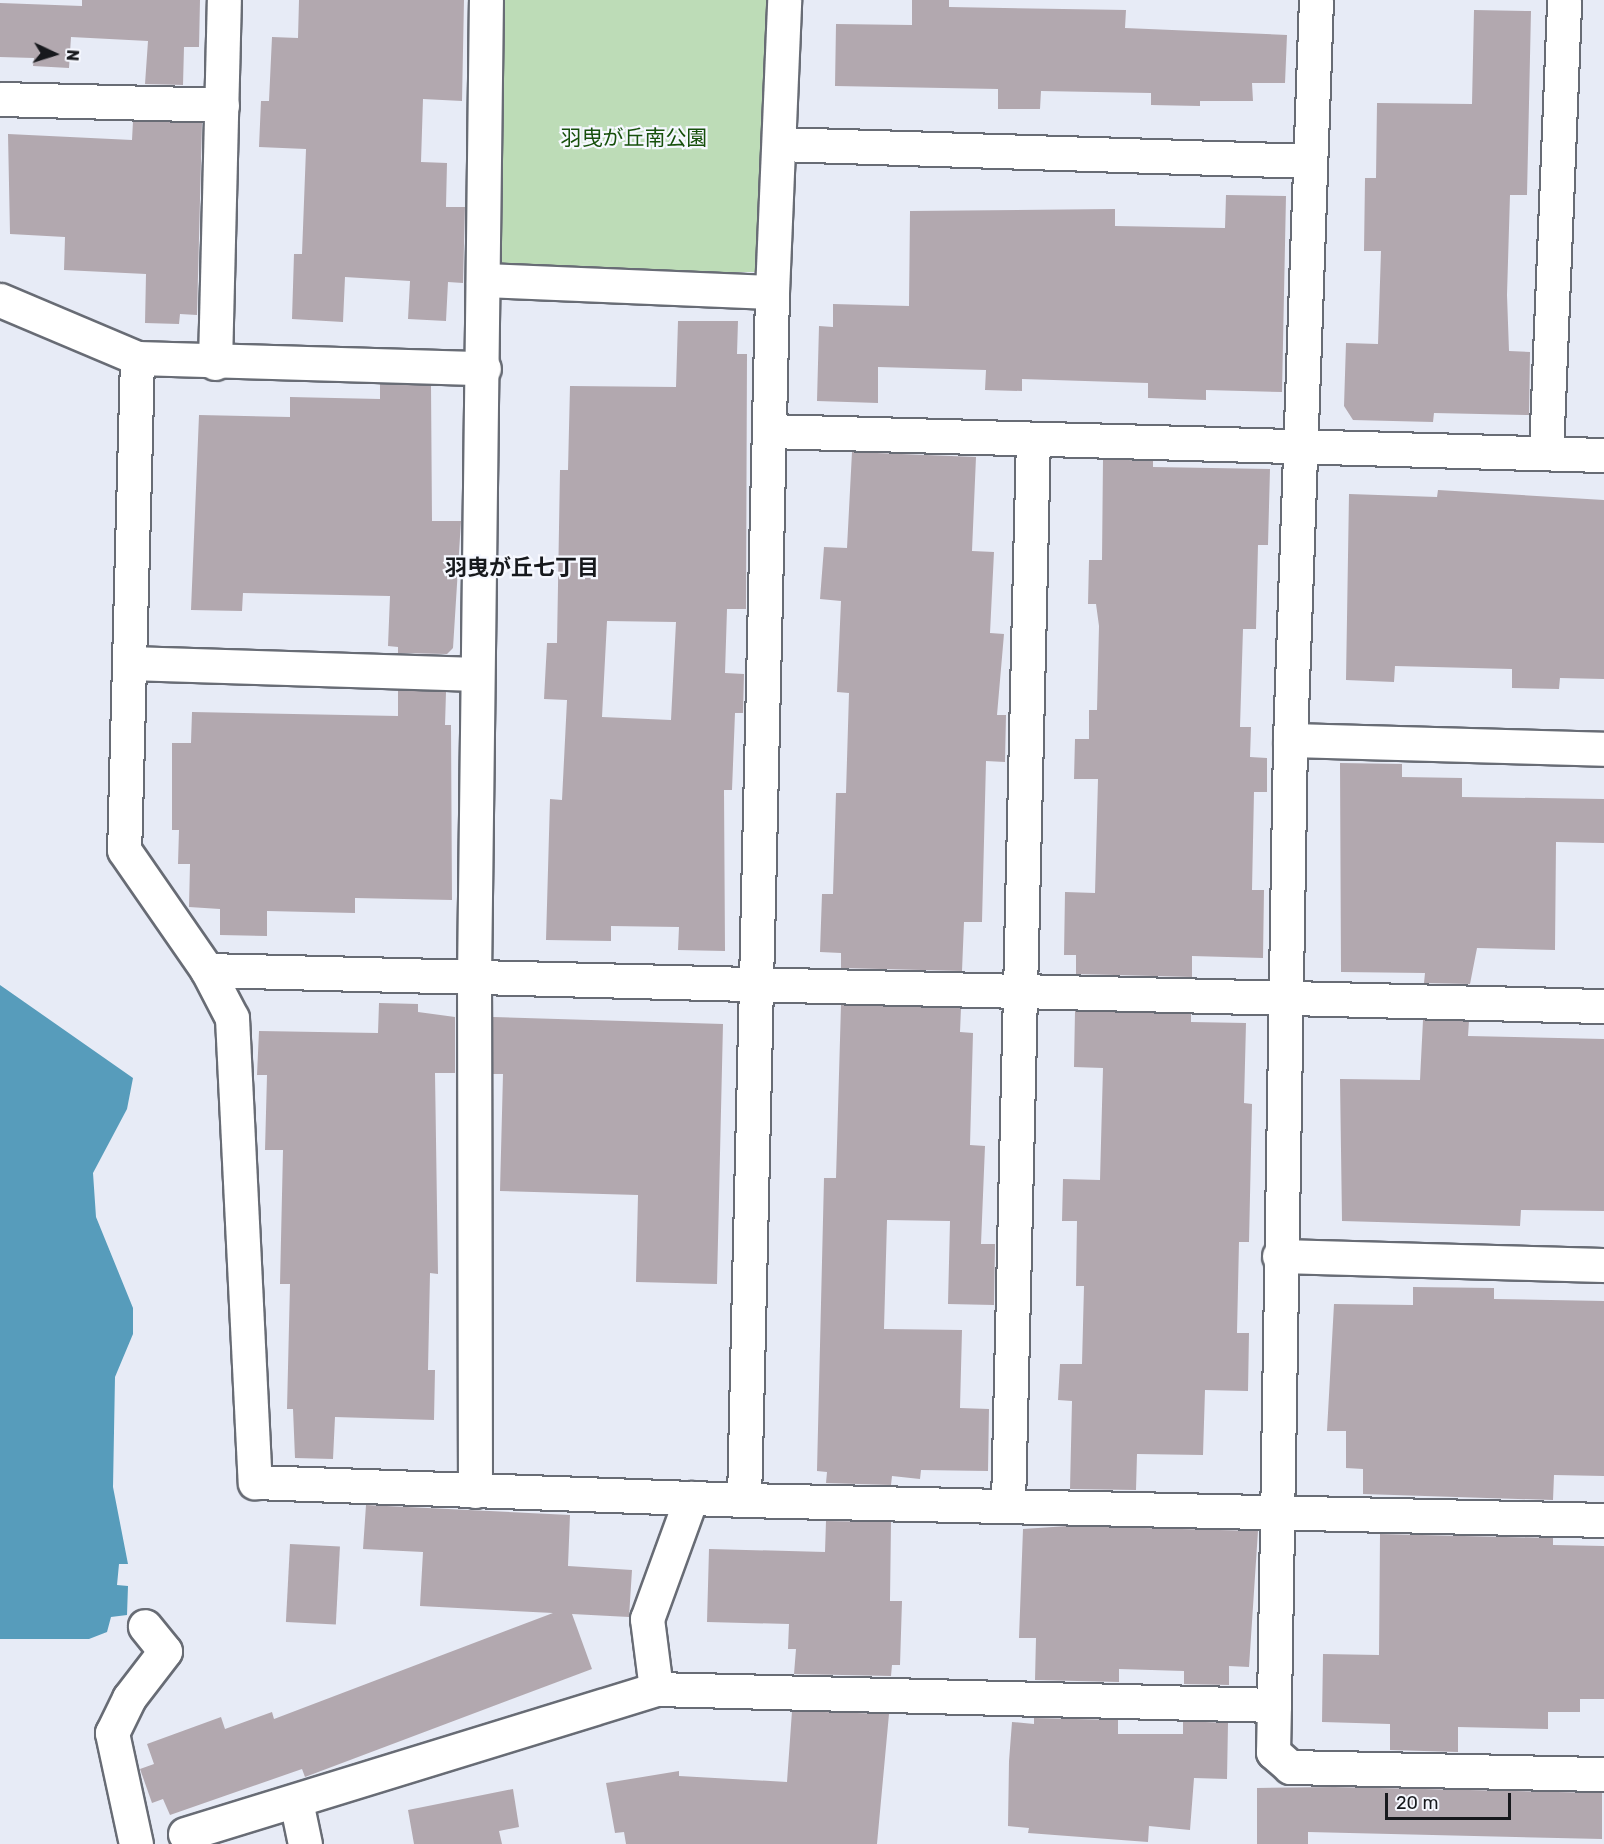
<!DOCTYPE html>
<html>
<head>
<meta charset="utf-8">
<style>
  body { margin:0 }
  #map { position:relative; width:1604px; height:1844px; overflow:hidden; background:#e7ebf6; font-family:Rubik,"Noto Sans JP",sans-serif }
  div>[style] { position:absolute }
  .green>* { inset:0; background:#bddcb7; transform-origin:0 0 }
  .water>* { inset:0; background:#579cbb }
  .building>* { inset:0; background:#b2a8af; transform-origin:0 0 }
  .roads { filter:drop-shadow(2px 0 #686c75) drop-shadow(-2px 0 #686c75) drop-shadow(0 2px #686c75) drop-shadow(0 -2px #686c75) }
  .minor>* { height:33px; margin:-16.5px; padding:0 16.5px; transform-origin:16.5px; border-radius:16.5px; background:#fff }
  span { translate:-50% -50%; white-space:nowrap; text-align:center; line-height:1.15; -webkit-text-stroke:4.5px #f6f8ff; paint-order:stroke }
  .park-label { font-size:21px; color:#17500c }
  .neighbourhood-label { font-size:22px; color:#17191d; font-weight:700 }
  .north { position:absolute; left:24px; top:24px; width:60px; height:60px; -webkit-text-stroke:4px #f6f8ff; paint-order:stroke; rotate:94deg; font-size:16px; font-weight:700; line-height:24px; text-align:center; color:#17191d }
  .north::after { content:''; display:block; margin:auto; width:21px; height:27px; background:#17191d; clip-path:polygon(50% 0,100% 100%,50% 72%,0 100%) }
  .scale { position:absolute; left:1385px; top:1793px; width:126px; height:27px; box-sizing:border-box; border:3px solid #17191d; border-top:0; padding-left:8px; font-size:18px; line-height:21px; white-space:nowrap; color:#17191d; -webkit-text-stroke:4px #f6f8ff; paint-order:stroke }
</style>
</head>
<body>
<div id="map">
  <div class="green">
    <i style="left:497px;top:0;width:284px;height:272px"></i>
  </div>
  <div class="water">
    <i style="clip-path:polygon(0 985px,133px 1078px,127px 1109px,93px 1173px,96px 1217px,133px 1308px,133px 1334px,115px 1377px,113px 1487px,128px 1564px,119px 1564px,117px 1585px,128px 1586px,127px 1615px,111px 1617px,107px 1632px,89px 1639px,0 1639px)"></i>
  </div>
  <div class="building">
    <i style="clip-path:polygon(82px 0,200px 0,199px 47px,184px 47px,183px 85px,145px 84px,148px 41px,71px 37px,69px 68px,33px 66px,34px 58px,0 57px,0 3px,82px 6px)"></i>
    <i style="clip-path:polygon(299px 0,464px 0,462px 101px,423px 99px,421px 162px,447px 163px,446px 207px,465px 207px,463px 283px,448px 282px,446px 321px,408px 319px,410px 281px,345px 277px,343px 322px,292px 319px,294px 254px,302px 254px,306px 149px,259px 147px,261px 101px,269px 101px,272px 37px,298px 38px)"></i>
    <i style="clip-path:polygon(912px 0,949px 0,949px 7px,1126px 10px,1125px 28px,1287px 35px,1285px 83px,1252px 83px,1253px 101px,1200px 101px,1200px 106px,1151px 105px,1151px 93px,1041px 91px,1040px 109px,998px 109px,998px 89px,835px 86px,836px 24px,912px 25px)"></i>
    <i style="clip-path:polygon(1474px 10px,1531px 11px,1527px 195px,1510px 195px,1507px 295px,1509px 351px,1530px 352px,1529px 415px,1434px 413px,1433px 422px,1353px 420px,1344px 406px,1346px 343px,1378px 344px,1381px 251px,1364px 251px,1365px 178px,1376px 178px,1377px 103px,1472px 104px)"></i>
    <i style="clip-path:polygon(133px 121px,202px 123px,197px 315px,180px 314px,179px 324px,145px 323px,146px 274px,64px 270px,65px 237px,10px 234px,8px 134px,132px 140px)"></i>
    <i style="clip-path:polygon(1226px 195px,1286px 196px,1282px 392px,1206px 390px,1206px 400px,1148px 398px,1148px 383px,1022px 379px,1022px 391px,985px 390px,986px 370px,878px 367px,878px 403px,817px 401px,819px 326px,833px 327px,833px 304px,909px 306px,910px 211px,1115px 209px,1115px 226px,1225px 228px)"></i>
    <i style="clip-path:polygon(evenodd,678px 321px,738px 321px,737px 354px,747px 354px,746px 609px,727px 609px,725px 673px,744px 674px,743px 713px,735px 713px,732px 790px,724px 790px,725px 951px,678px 950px,679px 927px,611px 926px,611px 941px,546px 940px,550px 799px,562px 800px,567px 700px,544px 699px,547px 643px,557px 643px,560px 470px,568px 470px,570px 386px,676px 387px,678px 321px,607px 621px,676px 622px,671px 720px,602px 717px,607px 621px)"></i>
    <i style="clip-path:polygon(380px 384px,431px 385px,432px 521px,461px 521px,453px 648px,447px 654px,398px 653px,398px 647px,388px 646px,390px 596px,243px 593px,242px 611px,191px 610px,199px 415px,290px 417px,290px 397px,380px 399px)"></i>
    <i style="clip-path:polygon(852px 452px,976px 457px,972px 551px,994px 552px,990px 633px,1004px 634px,997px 715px,1006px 715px,1005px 762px,986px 761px,982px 922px,964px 922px,962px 971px,841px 968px,841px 953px,820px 952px,822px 894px,833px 894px,836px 793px,846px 793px,849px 693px,837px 692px,841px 601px,820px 599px,824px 547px,847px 548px)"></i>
    <i style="clip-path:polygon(1103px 459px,1153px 461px,1153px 467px,1270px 469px,1268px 545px,1258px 545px,1256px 629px,1243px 629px,1240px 727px,1251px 727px,1250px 757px,1267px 758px,1267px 792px,1254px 792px,1252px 890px,1264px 890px,1263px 958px,1192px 956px,1192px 977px,1076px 974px,1076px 955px,1064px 955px,1065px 892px,1095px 893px,1098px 779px,1074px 779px,1075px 739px,1089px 739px,1089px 710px,1097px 710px,1099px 626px,1096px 604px,1088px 604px,1089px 560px,1102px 560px)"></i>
    <i style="clip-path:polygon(1438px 490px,1604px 500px,1604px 679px,1560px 678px,1559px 689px,1512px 688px,1512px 669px,1395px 666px,1394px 682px,1346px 680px,1349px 494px,1437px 497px)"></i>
    <i style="clip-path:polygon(398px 690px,446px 692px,445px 725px,451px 725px,452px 900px,355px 898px,355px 913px,267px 911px,267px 936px,220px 935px,220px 909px,189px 907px,190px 864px,178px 864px,179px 830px,172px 830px,172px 743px,191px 743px,192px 712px,398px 716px)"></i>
    <i style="clip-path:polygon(1340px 763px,1402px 764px,1402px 777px,1462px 778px,1462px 797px,1604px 799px,1604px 843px,1556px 842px,1555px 950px,1477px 948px,1470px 984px,1424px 983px,1425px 973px,1341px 972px)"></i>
    <i style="clip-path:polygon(379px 1003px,418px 1004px,418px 1012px,455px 1017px,455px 1073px,435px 1073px,438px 1274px,430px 1273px,428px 1370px,435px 1370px,434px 1420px,335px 1417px,333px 1459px,295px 1458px,293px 1409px,287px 1409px,290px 1284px,280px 1284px,283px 1150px,265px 1150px,267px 1075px,257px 1075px,259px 1031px,378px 1033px)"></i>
    <i style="clip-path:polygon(841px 1005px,961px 1008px,960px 1032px,973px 1033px,970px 1145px,985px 1146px,981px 1244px,995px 1244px,994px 1305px,948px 1304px,950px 1221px,887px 1220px,884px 1329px,962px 1330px,960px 1408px,989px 1409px,988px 1471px,921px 1470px,920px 1479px,892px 1476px,891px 1485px,826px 1483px,827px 1472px,817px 1471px,824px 1178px,836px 1178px)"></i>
    <i style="clip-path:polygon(1075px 1011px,1191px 1014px,1191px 1022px,1246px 1023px,1244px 1103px,1252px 1104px,1249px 1242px,1239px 1242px,1237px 1333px,1249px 1333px,1248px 1391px,1205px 1390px,1203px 1455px,1137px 1454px,1136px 1490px,1070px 1489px,1072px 1401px,1058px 1400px,1060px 1364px,1082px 1364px,1084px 1286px,1076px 1286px,1077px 1221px,1062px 1221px,1063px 1179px,1100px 1180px,1103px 1068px,1074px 1067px)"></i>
    <i style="clip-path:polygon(493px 1017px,723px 1024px,717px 1284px,636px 1282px,638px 1195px,500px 1191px,503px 1074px,493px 1074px)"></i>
    <i style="clip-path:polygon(1423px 1020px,1469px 1021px,1468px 1036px,1604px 1039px,1604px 1211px,1521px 1210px,1520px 1226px,1342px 1221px,1340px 1079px,1420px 1080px)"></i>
    <i style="clip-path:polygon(1413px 1287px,1494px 1288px,1494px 1299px,1604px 1301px,1604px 1476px,1554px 1475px,1553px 1500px,1363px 1494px,1363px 1469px,1346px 1468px,1346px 1431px,1327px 1431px,1334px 1304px,1413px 1305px)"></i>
    <i style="clip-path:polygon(366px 1505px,570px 1515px,568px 1566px,632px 1570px,629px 1617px,572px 1614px,592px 1669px,305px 1777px,302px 1769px,170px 1815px,163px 1799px,152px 1803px,140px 1769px,154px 1764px,147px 1744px,221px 1717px,225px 1729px,272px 1712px,274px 1719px,553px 1613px,420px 1606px,423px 1552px,363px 1549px)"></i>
    <i style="clip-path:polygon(826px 1521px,891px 1522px,890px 1601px,902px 1601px,900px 1665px,892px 1665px,891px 1676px,794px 1674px,796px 1649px,788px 1649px,789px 1624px,707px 1622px,709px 1549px,825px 1552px)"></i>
    <i style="clip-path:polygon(1068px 1526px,1258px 1531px,1249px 1667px,1229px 1666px,1229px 1685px,1184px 1684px,1184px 1671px,1119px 1669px,1119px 1682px,1035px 1680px,1036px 1638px,1019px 1638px,1023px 1529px)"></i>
    <i style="clip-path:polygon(1380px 1534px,1553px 1538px,1553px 1545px,1604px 1546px,1604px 1699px,1580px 1699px,1580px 1712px,1548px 1712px,1548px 1729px,1458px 1727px,1458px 1752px,1390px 1750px,1390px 1724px,1322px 1722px,1323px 1654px,1379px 1655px)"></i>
    <i style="left:290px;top:1544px;width:50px;height:78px;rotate:3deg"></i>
    <i style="clip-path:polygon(792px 1711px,889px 1714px,877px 1844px,626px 1844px,624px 1832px,615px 1833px,606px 1783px,679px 1771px,679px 1776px,787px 1782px)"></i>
    <i style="clip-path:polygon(1034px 1718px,1118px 1720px,1118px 1734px,1183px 1734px,1183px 1721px,1228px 1723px,1227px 1779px,1194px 1778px,1190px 1830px,1149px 1826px,1148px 1842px,1028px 1833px,1029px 1828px,1008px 1826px,1009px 1761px,1012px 1722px,1034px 1724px)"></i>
    <i style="clip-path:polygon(1334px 1787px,1602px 1793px,1602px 1839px,1308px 1832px,1308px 1844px,1257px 1844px,1257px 1788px)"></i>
    <i style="clip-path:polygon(513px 1789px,519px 1827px,499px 1831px,502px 1844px,414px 1844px,408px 1810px)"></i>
  </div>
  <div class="roads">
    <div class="minor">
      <i style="left:0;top:99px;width:222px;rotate:1.5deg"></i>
      <i style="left:779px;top:144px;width:531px;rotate:1.83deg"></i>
      <i style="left:483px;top:280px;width:289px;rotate:2.4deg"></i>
      <i style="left:0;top:300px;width:149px;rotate:22.9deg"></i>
      <i style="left:137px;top:358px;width:492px;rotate:91.5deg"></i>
      <i style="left:124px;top:850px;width:146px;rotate:55.3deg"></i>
      <i style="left:207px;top:970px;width:54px;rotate:62.5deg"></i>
      <i style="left:232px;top:1018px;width:465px;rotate:87.2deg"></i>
      <i style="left:255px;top:1482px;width:489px;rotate:2.1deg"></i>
      <i style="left:744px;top:1500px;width:860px;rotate:1.33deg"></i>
      <i style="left:137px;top:358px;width:347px;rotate:1.7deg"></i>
      <i style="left:215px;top:363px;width:363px;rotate:-88.6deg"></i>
      <i style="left:769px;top:431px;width:835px;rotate:1.65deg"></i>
      <i style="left:1546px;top:453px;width:453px;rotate:-87.7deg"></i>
      <i style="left:130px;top:663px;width:347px;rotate:1.8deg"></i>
      <i style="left:1290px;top:740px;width:314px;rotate:1.6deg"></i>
      <i style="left:207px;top:970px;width:1397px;rotate:1.48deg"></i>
      <i style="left:1279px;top:1256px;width:325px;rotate:1.6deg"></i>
      <i style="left:475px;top:1491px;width:513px;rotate:-90.11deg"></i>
      <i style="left:474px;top:978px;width:978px;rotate:-89.3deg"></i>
      <i style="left:744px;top:1500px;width:1208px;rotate:-88.67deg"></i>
      <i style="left:772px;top:292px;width:292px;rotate:-87.6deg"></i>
      <i style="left:1008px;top:1505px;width:1066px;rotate:-88.66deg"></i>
      <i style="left:656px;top:1689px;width:71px;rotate:-97.3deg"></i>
      <i style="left:647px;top:1619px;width:129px;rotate:-70deg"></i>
      <i style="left:1274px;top:1705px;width:47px;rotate:91.2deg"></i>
      <i style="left:1273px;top:1752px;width:23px;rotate:41deg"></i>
      <i style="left:1290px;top:1767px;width:314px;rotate:1.3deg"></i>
      <i style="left:296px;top:1801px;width:44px;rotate:78.2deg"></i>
      <i style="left:185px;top:1834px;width:493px;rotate:-17.1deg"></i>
      <i style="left:656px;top:1689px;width:618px;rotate:1.48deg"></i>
      <i style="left:1274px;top:1705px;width:965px;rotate:-89.05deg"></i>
      <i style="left:1290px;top:740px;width:740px;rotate:-87.99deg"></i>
      <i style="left:136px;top:1844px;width:114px;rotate:-102.2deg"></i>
      <i style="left:112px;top:1733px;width:39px;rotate:-64deg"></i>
      <i style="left:129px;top:1698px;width:59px;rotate:-52.5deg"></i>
      <i style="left:165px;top:1651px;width:32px;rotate:-129deg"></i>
    </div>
  </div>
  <div class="park-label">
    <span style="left:634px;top:138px">羽曳が丘南公園</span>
  </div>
  <div class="neighbourhood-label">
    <span style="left:522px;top:568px">羽曳が丘七丁目</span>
  </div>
  <div class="north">N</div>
  <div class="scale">20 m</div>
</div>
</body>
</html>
